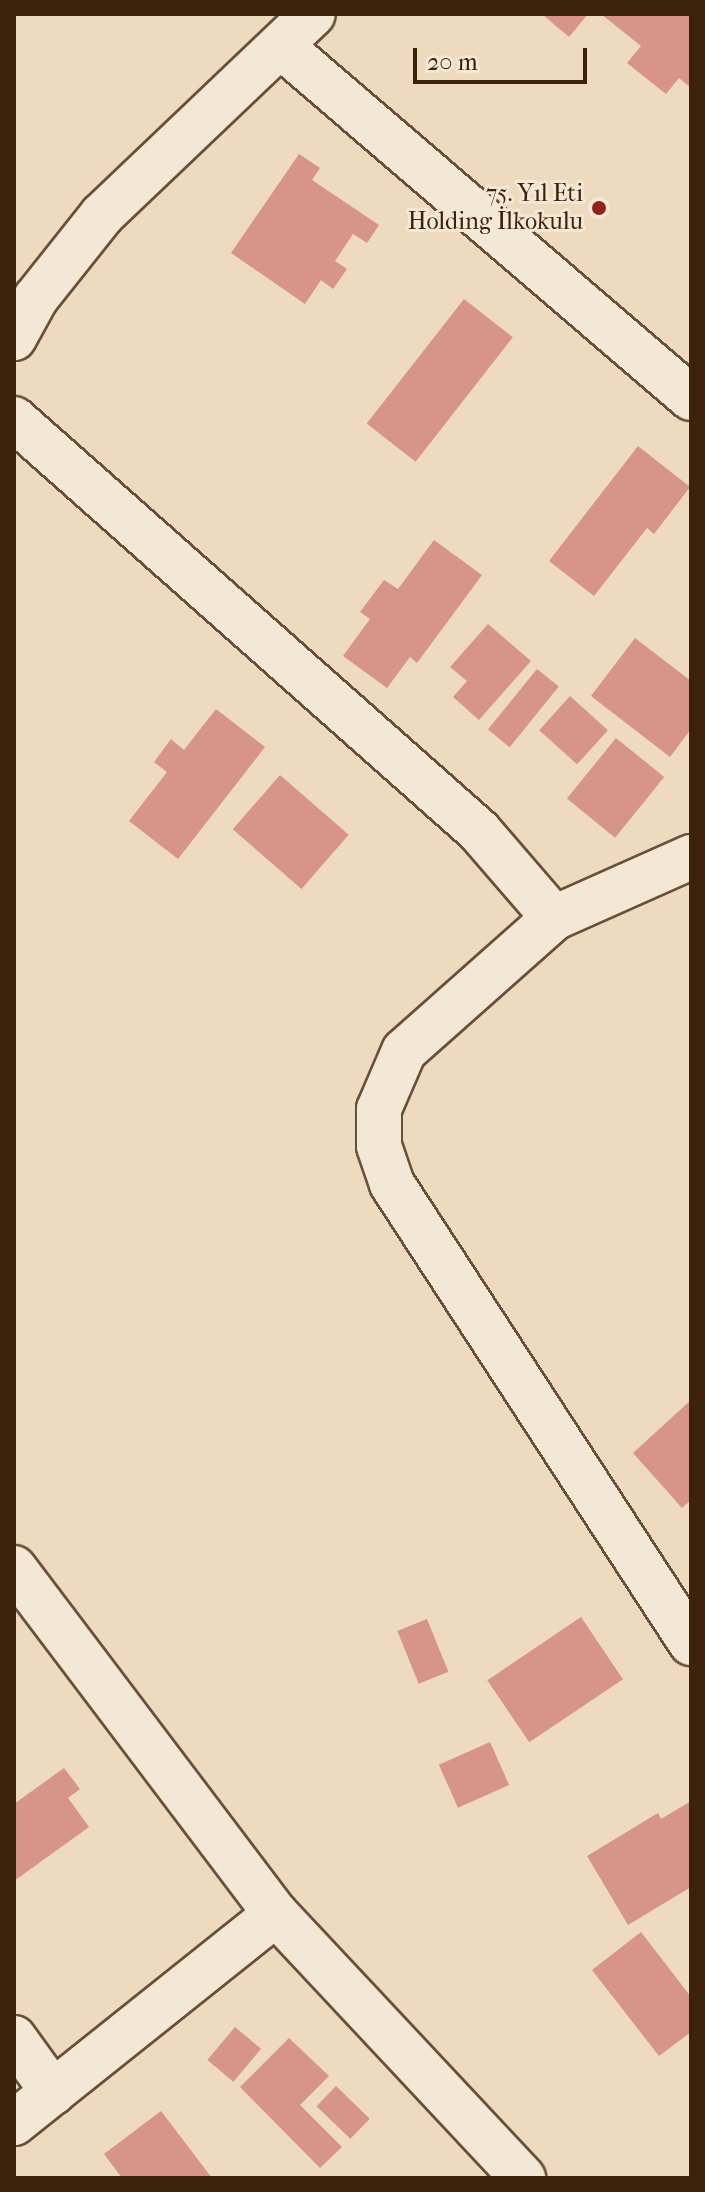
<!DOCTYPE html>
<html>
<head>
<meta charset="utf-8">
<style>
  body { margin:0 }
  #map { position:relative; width:705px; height:2192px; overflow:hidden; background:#eddabf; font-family:"IM FELL French Canon",serif }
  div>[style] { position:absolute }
  .building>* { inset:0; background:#d79587; transform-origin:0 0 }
  .roads { filter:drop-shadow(2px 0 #695038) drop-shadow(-2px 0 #695038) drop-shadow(0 2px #695038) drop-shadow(0 -2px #695038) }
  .minor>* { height:44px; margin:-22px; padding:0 22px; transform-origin:22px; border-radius:22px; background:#f3e7d5 }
  .dots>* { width:22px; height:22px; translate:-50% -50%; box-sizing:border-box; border:4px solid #f3e7d5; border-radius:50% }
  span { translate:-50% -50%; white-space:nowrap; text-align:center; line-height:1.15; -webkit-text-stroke:6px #f3e7d5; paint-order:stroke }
  .poi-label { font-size:24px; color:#3d220b }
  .right { translate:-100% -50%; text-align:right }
  .frame { position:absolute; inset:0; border:16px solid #3d220b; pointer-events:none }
  .scale { position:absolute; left:413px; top:48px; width:174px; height:36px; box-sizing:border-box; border:4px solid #3d220b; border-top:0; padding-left:10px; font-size:24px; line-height:28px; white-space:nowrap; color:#3d220b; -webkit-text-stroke:6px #f3e7d5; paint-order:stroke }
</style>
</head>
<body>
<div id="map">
  <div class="building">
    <i style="clip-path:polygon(542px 14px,588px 14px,569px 37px)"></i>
    <i style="clip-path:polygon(601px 14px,691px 14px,691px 88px,679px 78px,666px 94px,627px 63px,641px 46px)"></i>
    <i style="clip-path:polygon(299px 154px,320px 168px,312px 180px,379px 225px,367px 243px,353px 234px,335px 261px,347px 269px,333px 289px,321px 280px,305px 304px,231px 253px)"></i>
    <i style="left:464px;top:299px;width:62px;height:158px;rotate:38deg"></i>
    <i style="clip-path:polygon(638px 446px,690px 487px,654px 534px,647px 528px,594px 596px,549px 561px)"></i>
    <i style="clip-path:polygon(434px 540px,482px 575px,417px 663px,410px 657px,387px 688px,343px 656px,370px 619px,360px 612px,384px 580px,398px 589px)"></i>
    <i style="clip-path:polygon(488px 624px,531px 661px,479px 720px,453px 697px,467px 681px,450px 667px)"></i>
    <i style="clip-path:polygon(635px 638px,691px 681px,691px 729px,670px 757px,591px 696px)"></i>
    <i style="left:537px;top:669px;width:28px;height:78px;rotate:39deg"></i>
    <i style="left:570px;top:696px;width:51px;height:46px;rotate:42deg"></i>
    <i style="clip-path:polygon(216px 709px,265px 747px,178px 859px,129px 821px,167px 772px,154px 762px,171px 739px,184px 750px)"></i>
    <i style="left:616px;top:738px;width:62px;height:78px;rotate:39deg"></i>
    <i style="left:280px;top:775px;width:91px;height:72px;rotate:41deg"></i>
    <i style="clip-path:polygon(691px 1400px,691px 1500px,682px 1508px,633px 1453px)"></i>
    <i style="left:581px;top:1617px;width:75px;height:113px;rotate:56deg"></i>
    <i style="left:427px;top:1619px;width:57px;height:32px;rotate:68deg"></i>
    <i style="left:490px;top:1742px;width:47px;height:56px;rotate:66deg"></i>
    <i style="clip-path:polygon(64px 1768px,80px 1789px,68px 1798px,89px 1827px,14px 1881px,14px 1804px)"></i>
    <i style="clip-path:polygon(691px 1801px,691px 1887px,628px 1925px,587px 1856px,658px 1813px,661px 1819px)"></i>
    <i style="clip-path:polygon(641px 1932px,691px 1997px,691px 2032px,659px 2056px,592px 1970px)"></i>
    <i style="left:235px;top:2027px;width:34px;height:43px;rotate:40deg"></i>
    <i style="clip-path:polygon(289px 2038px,329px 2076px,300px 2105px,342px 2147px,320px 2168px,240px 2087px)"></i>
    <i style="left:336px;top:2086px;width:47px;height:28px;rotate:44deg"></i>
    <i style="clip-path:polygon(161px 2111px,212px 2178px,122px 2178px,104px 2154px)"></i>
  </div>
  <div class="roads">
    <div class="minor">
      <i style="left:282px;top:47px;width:539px;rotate:40.64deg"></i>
      <i style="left:14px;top:338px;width:46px;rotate:-61.2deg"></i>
      <i style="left:36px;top:298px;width:106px;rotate:-51.5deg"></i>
      <i style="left:102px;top:215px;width:291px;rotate:-43.6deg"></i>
      <i style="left:14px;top:419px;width:621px;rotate:41.54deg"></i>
      <i style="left:479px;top:831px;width:115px;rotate:49.2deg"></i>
      <i style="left:691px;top:857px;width:150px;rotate:156deg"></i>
      <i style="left:554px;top:918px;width:200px;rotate:138.4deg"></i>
      <i style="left:404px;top:1051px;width:63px;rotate:113.3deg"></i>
      <i style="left:379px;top:1109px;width:37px;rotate:90deg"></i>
      <i style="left:379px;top:1146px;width:40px;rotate:71.1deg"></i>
      <i style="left:392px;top:1184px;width:548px;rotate:56.92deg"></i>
      <i style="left:14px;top:1568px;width:434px;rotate:52.9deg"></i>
      <i style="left:276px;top:1914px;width:362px;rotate:46.9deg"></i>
      <i style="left:14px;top:2038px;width:67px;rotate:54.2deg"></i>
      <i style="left:14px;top:2123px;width:335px;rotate:-38.6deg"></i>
    </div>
  </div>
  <div class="dots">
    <i style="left:599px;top:208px;background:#8f2418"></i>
  </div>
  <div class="poi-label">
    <span class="right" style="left:583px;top:208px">75. Yıl Eti<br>Holding İlkokulu</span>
  </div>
  <div class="frame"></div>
  <div class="scale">20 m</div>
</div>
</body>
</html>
